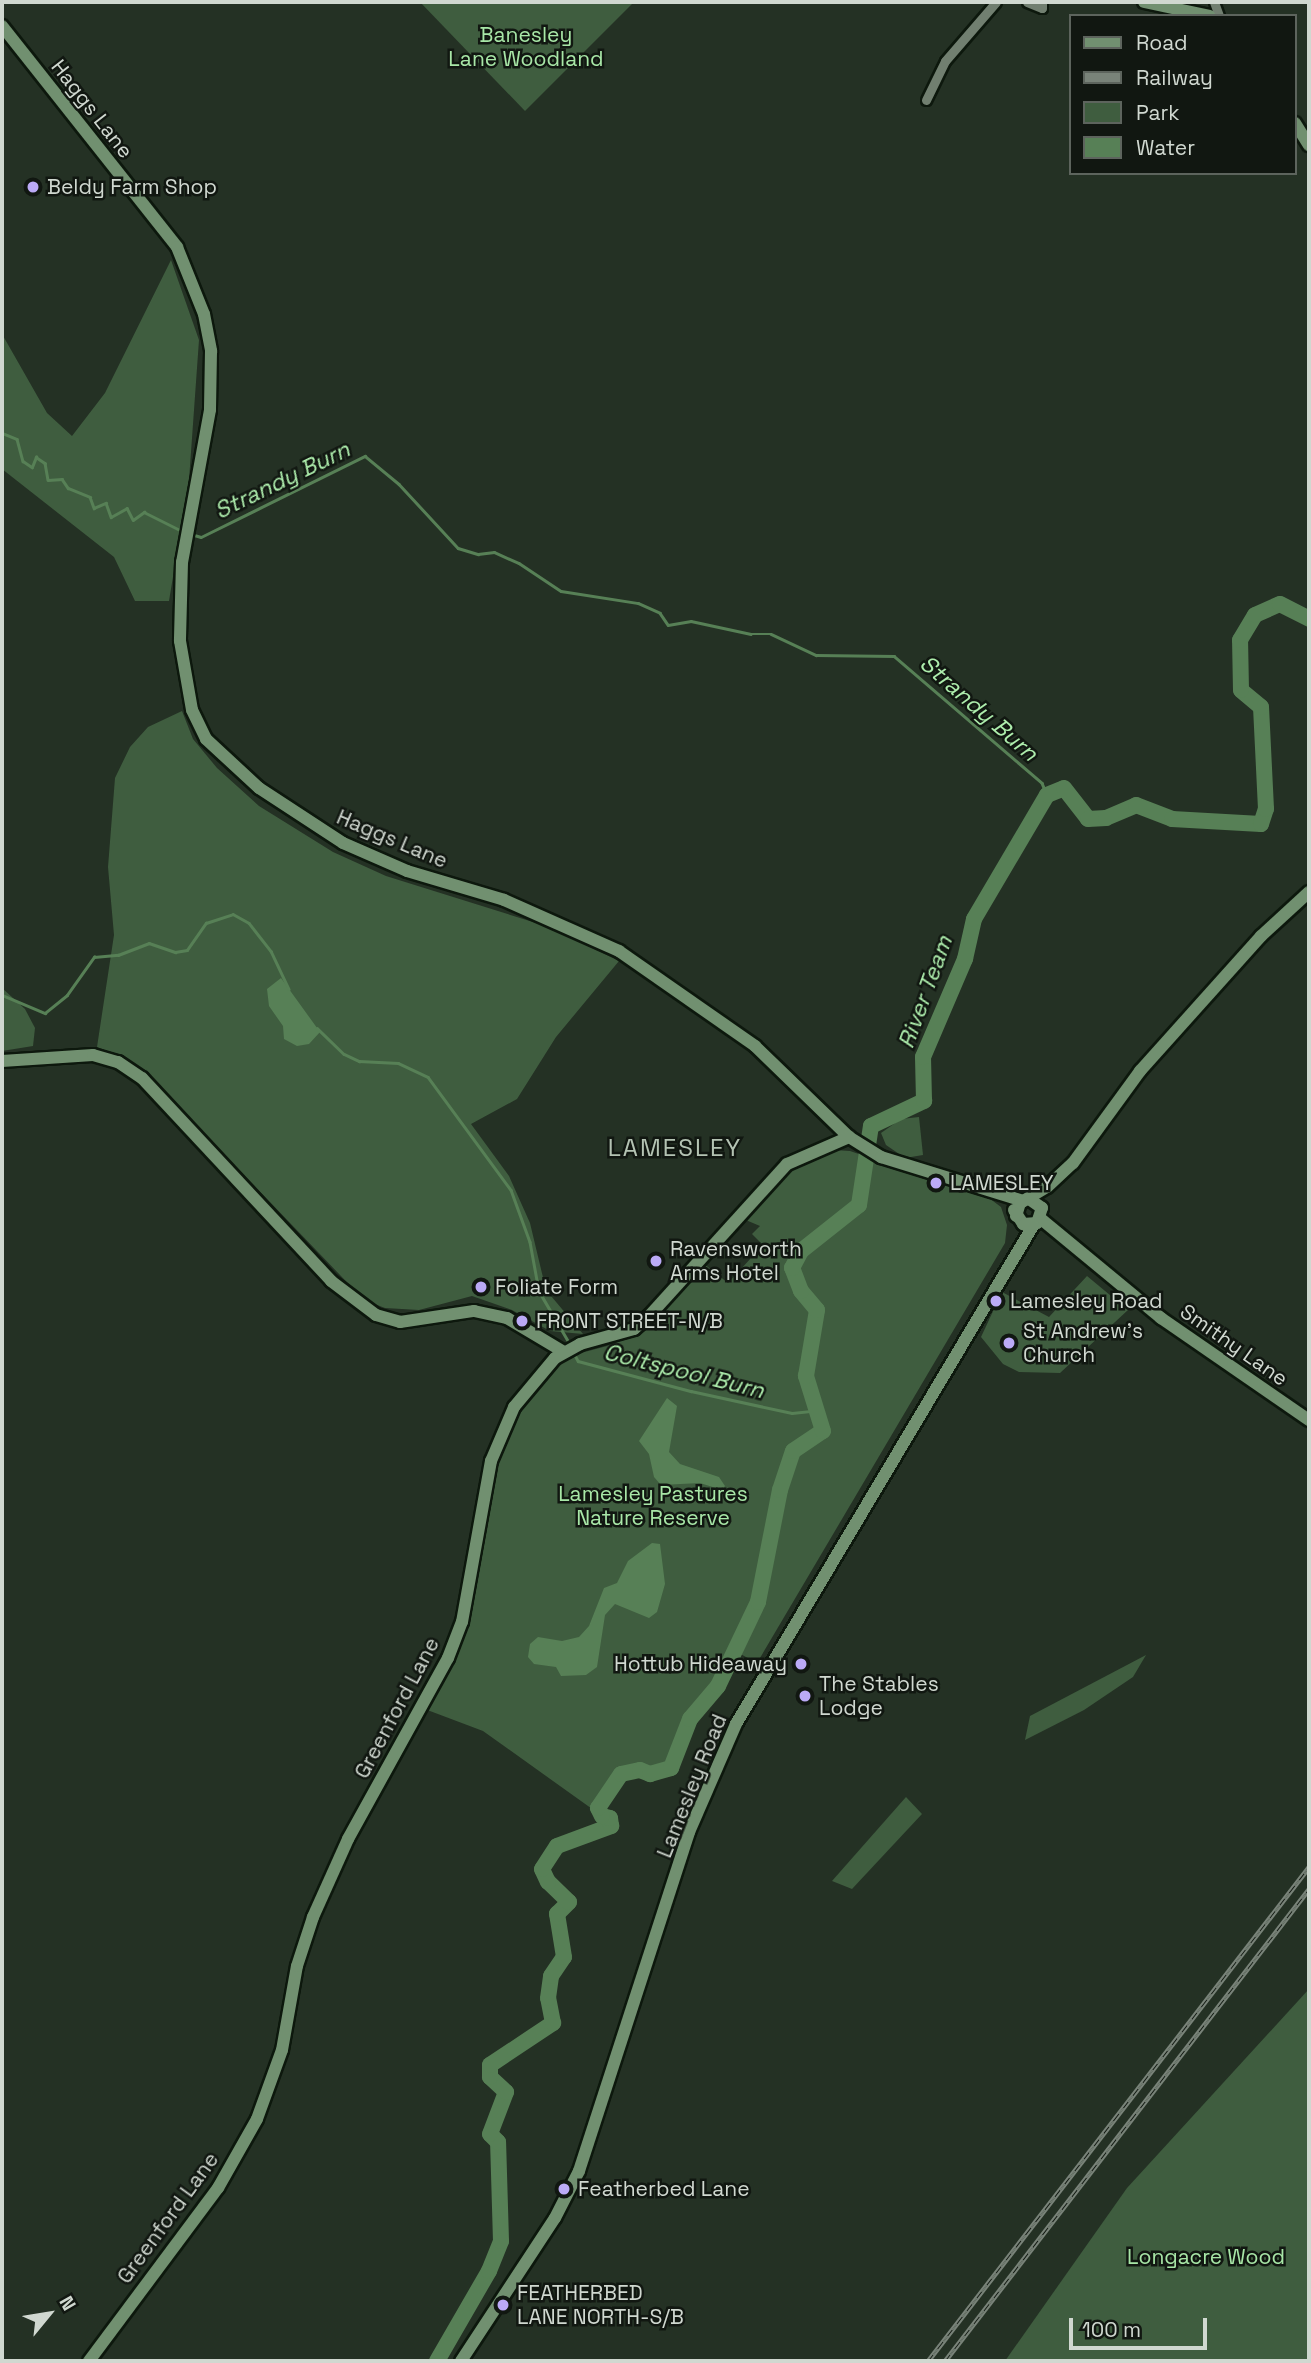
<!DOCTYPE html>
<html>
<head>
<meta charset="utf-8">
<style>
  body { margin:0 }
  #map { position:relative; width:1311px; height:2363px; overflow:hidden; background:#243124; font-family:"Space Grotesk",sans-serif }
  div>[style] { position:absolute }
  .green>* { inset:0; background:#3f5d3f }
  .water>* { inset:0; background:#578056 }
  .stream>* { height:2.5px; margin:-1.25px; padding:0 1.25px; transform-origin:1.25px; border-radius:1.25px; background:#578056 }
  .river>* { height:16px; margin:-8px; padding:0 8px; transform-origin:8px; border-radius:8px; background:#578056 }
  .roads { filter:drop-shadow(2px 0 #0d180d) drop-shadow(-2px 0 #0d180d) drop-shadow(0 2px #0d180d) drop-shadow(0 -2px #0d180d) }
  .street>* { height:9px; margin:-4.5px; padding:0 4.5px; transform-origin:4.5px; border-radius:4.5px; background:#717f70 }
  .secondary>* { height:12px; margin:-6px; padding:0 6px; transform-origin:6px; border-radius:6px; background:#719070 }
  .rail>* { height:5px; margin-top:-2.5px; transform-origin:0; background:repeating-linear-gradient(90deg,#111711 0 8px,#798379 0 16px); box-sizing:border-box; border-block:2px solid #798379 }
  .dots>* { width:19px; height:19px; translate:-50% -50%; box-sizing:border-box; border:4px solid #111711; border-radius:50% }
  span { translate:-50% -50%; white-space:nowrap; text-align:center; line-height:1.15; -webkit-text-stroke:5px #111711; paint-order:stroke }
  .park-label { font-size:21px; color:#a8e7a7 }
  .street-label { font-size:21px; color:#d0d8d0 }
  .poi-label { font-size:21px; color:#d0d8d0 }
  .left { translate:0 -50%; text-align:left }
  .right { translate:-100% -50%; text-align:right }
  .water-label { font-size:23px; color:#adedac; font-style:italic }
  .quarter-label { font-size:24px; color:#b4c3b3; letter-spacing:2px }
  .frame { position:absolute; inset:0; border:4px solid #d0d8d0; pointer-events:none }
  .legend { position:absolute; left:1069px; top:14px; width:228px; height:161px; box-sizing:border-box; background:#111711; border:2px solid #5d645d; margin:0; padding:9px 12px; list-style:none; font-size:21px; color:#d0d8d0 }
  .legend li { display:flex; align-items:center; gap:14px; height:35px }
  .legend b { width:35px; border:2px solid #5d645d }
  .north { position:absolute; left:14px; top:2279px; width:70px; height:70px; -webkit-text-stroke:5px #111711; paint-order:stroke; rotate:60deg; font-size:19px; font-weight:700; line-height:28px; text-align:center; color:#d0d8d0 }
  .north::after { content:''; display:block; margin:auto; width:24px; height:32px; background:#d0d8d0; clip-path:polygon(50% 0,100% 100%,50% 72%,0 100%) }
  .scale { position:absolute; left:1069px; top:2318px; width:138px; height:32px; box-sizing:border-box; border:4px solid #d0d8d0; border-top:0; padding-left:9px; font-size:21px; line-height:24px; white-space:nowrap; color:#d0d8d0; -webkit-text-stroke:5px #111711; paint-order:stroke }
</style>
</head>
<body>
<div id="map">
  <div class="green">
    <i style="clip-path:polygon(420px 2px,634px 2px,525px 111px)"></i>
    <i style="clip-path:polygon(171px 260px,199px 340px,189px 480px,169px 601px,135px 601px,114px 557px,2px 469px,2px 334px,47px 413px,72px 436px,105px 393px)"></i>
    <i style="clip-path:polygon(182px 711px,193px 739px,217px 768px,259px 806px,333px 852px,386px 876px,549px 927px,619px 961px,556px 1037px,517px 1099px,471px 1124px,509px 1176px,530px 1223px,546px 1290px,583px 1334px,550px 1331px,512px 1310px,472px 1296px,419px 1310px,385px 1308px,364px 1300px,146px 1073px,128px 1059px,97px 1047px,114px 935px,108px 867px,115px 778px,130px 747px,148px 727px)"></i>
    <i style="clip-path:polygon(2px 988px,25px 1009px,35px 1028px,33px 1046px,2px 1051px)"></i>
    <i style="clip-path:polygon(919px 1117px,923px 1155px,905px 1158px,886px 1145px,881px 1133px,901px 1119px)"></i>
    <i style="clip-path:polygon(834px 1150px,850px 1151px,989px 1198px,1001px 1207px,1007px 1225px,1005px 1243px,757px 1663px,735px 1651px,718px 1686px,690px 1719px,671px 1768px,650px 1774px,640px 1770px,621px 1774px,600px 1800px,602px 1816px,483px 1731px,422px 1708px,448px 1658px,501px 1432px,564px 1352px,577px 1354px,607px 1346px,643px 1330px,703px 1263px,728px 1283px,763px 1245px,752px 1234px,760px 1226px,741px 1218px,790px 1166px)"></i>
    <i style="clip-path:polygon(1087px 1276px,1128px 1310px,1060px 1373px,1019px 1372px,1003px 1364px,981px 1337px,1002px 1292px,1049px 1317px)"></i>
    <i style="clip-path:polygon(1146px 1655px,1133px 1677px,1084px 1710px,1025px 1740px,1030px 1716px)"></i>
    <i style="clip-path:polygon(906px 1797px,922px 1814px,852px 1889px,832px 1881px)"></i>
    <i style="clip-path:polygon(1309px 1989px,1309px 2361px,1005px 2361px,1127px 2188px)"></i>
  </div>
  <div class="water">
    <i style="clip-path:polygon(281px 978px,320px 1032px,309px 1044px,297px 1046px,284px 1039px,283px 1026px,269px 1006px,267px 989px)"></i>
    <i style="clip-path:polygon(667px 1398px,677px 1406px,669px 1452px,680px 1464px,719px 1477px,725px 1486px,722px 1490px,700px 1483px,661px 1485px,654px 1477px,649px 1454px,639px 1441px)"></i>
    <i style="clip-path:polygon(652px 1543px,660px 1544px,665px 1584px,657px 1612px,649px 1618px,615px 1604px,605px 1615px,597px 1667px,586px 1675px,561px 1676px,556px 1667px,534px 1664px,528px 1657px,530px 1644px,538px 1637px,562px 1641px,579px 1637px,589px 1626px,604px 1588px,617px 1583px,628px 1561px)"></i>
  </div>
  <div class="stream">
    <i style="left:2px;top:433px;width:16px;rotate:22deg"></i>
    <i style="left:17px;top:439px;width:23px;rotate:75deg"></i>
    <i style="left:23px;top:461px;width:11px;rotate:34deg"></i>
    <i style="left:32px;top:467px;width:11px;rotate:-68deg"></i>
    <i style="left:36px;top:457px;width:11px;rotate:34deg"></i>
    <i style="left:45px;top:463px;width:17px;rotate:80deg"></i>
    <i style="left:48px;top:480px;width:14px;rotate:-4deg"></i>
    <i style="left:62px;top:479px;width:11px;rotate:56deg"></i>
    <i style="left:68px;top:488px;width:24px;rotate:22deg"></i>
    <i style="left:90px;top:497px;width:12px;rotate:70deg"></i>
    <i style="left:94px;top:508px;width:13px;rotate:-23deg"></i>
    <i style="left:106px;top:503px;width:15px;rotate:70deg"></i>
    <i style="left:111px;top:517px;width:18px;rotate:-29deg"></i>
    <i style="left:127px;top:508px;width:13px;rotate:63deg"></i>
    <i style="left:133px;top:520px;width:14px;rotate:-36deg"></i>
    <i style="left:144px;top:512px;width:42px;rotate:26.6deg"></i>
    <i style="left:191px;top:534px;width:10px;rotate:17deg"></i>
    <i style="left:201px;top:537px;width:183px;rotate:-26.3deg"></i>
    <i style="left:365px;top:456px;width:44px;rotate:39.5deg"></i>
    <i style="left:399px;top:484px;width:87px;rotate:47.3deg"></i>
    <i style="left:458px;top:548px;width:21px;rotate:17deg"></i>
    <i style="left:478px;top:554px;width:16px;rotate:-7deg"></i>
    <i style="left:494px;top:552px;width:27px;rotate:24deg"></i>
    <i style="left:519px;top:563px;width:50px;rotate:33.7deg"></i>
    <i style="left:561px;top:591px;width:78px;rotate:8.9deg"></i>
    <i style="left:638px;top:603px;width:24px;rotate:24deg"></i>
    <i style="left:660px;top:613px;width:14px;rotate:56deg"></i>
    <i style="left:668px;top:625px;width:23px;rotate:-10deg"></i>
    <i style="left:691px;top:621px;width:61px;rotate:12.2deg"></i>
    <i style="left:751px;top:634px;width:20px"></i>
    <i style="left:771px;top:634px;width:50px;rotate:25deg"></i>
    <i style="left:816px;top:655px;width:78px;rotate:0.7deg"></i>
    <i style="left:894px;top:656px;width:195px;rotate:40.6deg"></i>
    <i style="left:1042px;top:783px;width:13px;rotate:67deg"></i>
    <i style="left:2px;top:995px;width:47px;rotate:22.7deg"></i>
    <i style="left:45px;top:1013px;width:28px;rotate:-39deg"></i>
    <i style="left:67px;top:995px;width:47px;rotate:-54.6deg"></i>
    <i style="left:94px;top:957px;width:24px;rotate:-5deg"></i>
    <i style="left:118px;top:955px;width:33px;rotate:-21deg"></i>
    <i style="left:149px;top:943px;width:28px;rotate:19deg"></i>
    <i style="left:175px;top:952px;width:12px;rotate:-9deg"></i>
    <i style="left:187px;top:950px;width:33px;rotate:-55deg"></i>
    <i style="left:206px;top:923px;width:28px;rotate:-18deg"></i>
    <i style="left:233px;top:914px;width:18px;rotate:29deg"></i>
    <i style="left:249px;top:923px;width:36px;rotate:52deg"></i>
    <i style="left:271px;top:951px;width:42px;rotate:64.7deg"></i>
    <i style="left:317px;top:1028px;width:37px;rotate:44deg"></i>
    <i style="left:344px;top:1054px;width:17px;rotate:25deg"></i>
    <i style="left:359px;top:1061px;width:39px;rotate:3deg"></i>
    <i style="left:398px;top:1063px;width:33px;rotate:25deg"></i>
    <i style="left:428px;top:1077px;width:140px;rotate:53.7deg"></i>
    <i style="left:511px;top:1190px;width:55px;rotate:69.9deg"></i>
    <i style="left:530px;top:1242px;width:50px;rotate:79.6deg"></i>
    <i style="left:539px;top:1291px;width:61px;rotate:59.7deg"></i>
    <i style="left:574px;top:1353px;width:9px;rotate:63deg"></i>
    <i style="left:578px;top:1361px;width:117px;rotate:14.9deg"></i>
    <i style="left:691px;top:1391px;width:103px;rotate:12.3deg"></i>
    <i style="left:792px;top:1413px;width:27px;rotate:-6deg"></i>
  </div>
  <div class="river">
    <i style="left:437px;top:2361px;width:104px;rotate:-60deg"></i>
    <i style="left:489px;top:2271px;width:32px;rotate:-68deg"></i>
    <i style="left:501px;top:2241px;width:99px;rotate:-91.7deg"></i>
    <i style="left:498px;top:2142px;width:11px;rotate:-135deg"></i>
    <i style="left:490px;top:2134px;width:45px;rotate:-69.1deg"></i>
    <i style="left:506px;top:2092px;width:22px;rotate:-137deg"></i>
    <i style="left:490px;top:2077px;width:12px;rotate:-90deg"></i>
    <i style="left:490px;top:2065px;width:76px;rotate:-33.7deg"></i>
    <i style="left:553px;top:2023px;width:25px;rotate:-101deg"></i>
    <i style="left:548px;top:1998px;width:22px;rotate:-82deg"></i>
    <i style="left:551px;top:1976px;width:23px;rotate:-56deg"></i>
    <i style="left:564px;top:1957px;width:44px;rotate:-99.2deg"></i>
    <i style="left:557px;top:1914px;width:17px;rotate:-45deg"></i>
    <i style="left:569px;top:1902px;width:29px;rotate:-136deg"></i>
    <i style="left:548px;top:1882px;width:14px;rotate:-115deg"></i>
    <i style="left:542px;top:1869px;width:27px;rotate:-57deg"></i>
    <i style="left:557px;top:1846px;width:58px;rotate:-20.3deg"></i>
    <i style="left:611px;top:1826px;width:8px;rotate:-97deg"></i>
    <i style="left:610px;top:1818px;width:8px;rotate:-166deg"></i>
    <i style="left:602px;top:1816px;width:9px;rotate:-117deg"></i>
    <i style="left:598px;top:1808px;width:41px;rotate:-55.9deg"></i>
    <i style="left:621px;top:1774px;width:19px;rotate:-12deg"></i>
    <i style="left:640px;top:1770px;width:11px;rotate:22deg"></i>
    <i style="left:650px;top:1774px;width:22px;rotate:-16deg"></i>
    <i style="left:671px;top:1768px;width:53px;rotate:-68.8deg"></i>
    <i style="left:690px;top:1719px;width:43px;rotate:-49.7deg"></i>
    <i style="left:718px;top:1686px;width:93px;rotate:-64.5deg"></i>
    <i style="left:758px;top:1602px;width:114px;rotate:-78.9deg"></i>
    <i style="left:780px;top:1490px;width:41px;rotate:-71.6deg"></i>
    <i style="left:793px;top:1451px;width:36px;rotate:-34deg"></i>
    <i style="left:823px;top:1431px;width:58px;rotate:-107.2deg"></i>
    <i style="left:806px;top:1376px;width:67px;rotate:-80.5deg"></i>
    <i style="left:817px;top:1310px;width:25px;rotate:-130deg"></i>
    <i style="left:801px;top:1291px;width:25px;rotate:-111deg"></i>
    <i style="left:792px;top:1268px;width:19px;rotate:-62deg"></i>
    <i style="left:801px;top:1251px;width:74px;rotate:-38.4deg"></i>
    <i style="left:859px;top:1205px;width:80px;rotate:-81.4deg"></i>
    <i style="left:871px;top:1126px;width:59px;rotate:-25.3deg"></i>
    <i style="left:924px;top:1101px;width:44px;rotate:-91.3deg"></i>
    <i style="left:923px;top:1057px;width:107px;rotate:-66.8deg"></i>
    <i style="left:965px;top:959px;width:41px;rotate:-77.3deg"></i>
    <i style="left:974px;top:919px;width:144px;rotate:-59.5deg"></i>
    <i style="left:1047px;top:795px;width:18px;rotate:-22deg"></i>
    <i style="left:1064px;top:788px;width:39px;rotate:52deg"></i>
    <i style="left:1088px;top:819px;width:18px;rotate:-3deg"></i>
    <i style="left:1106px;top:818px;width:33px;rotate:-23deg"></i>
    <i style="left:1136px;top:805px;width:39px;rotate:21deg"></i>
    <i style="left:1172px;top:819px;width:89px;rotate:3.2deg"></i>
    <i style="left:1261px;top:824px;width:16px;rotate:-72deg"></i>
    <i style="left:1266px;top:809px;width:102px;rotate:-92.8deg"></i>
    <i style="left:1261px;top:707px;width:26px;rotate:-140deg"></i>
    <i style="left:1241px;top:690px;width:50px;rotate:-91.1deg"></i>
    <i style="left:1240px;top:640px;width:29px;rotate:-59deg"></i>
    <i style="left:1255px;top:615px;width:27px;rotate:-24deg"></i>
    <i style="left:1280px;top:604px;width:33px;rotate:27deg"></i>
  </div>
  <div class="roads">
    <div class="street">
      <i style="left:1027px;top:2px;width:16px;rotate:22deg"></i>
      <i style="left:1042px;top:8px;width:6px;rotate:-90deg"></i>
      <i style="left:1214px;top:2px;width:15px;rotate:70deg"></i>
      <i style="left:926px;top:100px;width:43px;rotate:-64deg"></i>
      <i style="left:945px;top:61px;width:78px;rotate:-49.2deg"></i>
    </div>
    <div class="secondary">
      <i style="left:1144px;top:2px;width:67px;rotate:12deg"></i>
      <i style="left:2px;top:26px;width:282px;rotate:51.6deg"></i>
      <i style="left:177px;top:247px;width:72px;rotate:68.1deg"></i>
      <i style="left:204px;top:314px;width:38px;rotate:79deg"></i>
      <i style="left:211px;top:351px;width:59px;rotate:91deg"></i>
      <i style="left:210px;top:410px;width:155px;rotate:100.4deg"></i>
      <i style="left:182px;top:562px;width:79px;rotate:91.5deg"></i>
      <i style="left:180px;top:641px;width:70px;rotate:80.1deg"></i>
      <i style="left:192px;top:710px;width:32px;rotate:64deg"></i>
      <i style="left:206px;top:739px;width:72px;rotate:42.8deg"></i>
      <i style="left:259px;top:788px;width:100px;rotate:33.2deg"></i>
      <i style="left:343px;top:843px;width:70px;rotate:23.6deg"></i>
      <i style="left:407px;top:871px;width:101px;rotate:16.6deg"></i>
      <i style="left:504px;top:900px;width:126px;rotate:23.9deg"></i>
      <i style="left:619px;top:951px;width:166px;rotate:34.9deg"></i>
      <i style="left:755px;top:1046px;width:131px;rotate:44.1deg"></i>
      <i style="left:849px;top:1137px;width:38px;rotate:32deg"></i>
      <i style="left:881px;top:1157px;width:149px;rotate:17.2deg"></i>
      <i style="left:1295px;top:123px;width:26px;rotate:58deg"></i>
      <i style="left:2px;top:1061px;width:91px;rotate:-3.8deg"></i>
      <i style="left:93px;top:1055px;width:26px;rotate:16deg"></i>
      <i style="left:118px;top:1062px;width:29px;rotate:34deg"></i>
      <i style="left:142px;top:1078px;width:277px;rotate:47deg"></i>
      <i style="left:331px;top:1281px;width:56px;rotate:37.1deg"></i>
      <i style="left:376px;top:1315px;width:25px;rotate:16deg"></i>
      <i style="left:400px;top:1322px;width:75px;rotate:-8.5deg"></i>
      <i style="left:474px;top:1311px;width:34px;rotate:12deg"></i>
      <i style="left:507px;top:1318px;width:66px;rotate:30.8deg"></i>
      <i style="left:1014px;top:1210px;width:17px;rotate:57deg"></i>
      <i style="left:1023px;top:1224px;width:14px;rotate:-4deg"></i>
      <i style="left:1037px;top:1223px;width:16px;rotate:-72deg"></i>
      <i style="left:1042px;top:1208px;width:16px;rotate:-145deg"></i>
      <i style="left:1016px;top:1216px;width:14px;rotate:-73deg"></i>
      <i style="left:1020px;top:1203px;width:31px;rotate:-31deg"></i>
      <i style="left:1047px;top:1187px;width:35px;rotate:-43deg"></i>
      <i style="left:1073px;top:1163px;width:114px;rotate:-53.9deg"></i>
      <i style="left:1140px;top:1071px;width:181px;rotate:-48.1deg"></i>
      <i style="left:1261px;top:936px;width:65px;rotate:-42.5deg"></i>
      <i style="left:1041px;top:1219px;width:156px;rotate:39.5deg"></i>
      <i style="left:1161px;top:1318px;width:180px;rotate:34.6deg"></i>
      <i style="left:89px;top:2361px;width:216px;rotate:-53.3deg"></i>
      <i style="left:218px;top:2188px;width:79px;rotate:-60.5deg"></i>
      <i style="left:257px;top:2119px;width:73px;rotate:-70.1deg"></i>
      <i style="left:282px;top:2050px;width:85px;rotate:-79.9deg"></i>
      <i style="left:297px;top:1966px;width:52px;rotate:-71.9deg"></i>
      <i style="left:313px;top:1917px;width:85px;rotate:-65.8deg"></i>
      <i style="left:348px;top:1839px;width:207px;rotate:-61.1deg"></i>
      <i style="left:448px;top:1658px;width:39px;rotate:-69deg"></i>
      <i style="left:462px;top:1622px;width:164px;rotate:-79.8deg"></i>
      <i style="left:491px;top:1461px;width:59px;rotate:-66.9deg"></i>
      <i style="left:514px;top:1407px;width:64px;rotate:-50.1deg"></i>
      <i style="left:555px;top:1358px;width:29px;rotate:-29deg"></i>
      <i style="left:580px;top:1344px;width:56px;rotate:-15.5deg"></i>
      <i style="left:634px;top:1329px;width:21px;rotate:-41deg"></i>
      <i style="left:650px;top:1315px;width:204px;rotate:-47.8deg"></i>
      <i style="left:787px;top:1164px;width:68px;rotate:-23.5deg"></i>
      <i style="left:461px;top:2361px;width:171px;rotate:-56.7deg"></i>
      <i style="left:555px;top:2218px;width:53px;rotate:-62.9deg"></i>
      <i style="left:579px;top:2171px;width:356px;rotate:-72deg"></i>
      <i style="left:689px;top:1832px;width:118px;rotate:-66.5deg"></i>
      <i style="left:736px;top:1724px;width:580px;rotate:-59.19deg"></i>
    </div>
  </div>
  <div class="rail">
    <i style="left:928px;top:2361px;width:624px;rotate:-52.36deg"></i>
    <i style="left:945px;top:2361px;width:596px;rotate:-52.36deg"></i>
  </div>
  <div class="dots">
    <i style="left:33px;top:187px;background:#bbaaf6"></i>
    <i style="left:936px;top:1183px;background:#bbaaf6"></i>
    <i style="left:656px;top:1261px;background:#bbaaf6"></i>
    <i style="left:481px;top:1287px;background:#bbaaf6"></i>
    <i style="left:996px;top:1301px;background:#bbaaf6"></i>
    <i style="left:522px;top:1321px;background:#bbaaf6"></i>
    <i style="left:1009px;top:1343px;background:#bbaaf6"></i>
    <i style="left:801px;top:1664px;background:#bbaaf6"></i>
    <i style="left:805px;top:1696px;background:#bbaaf6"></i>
    <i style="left:564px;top:2189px;background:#bbaaf6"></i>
    <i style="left:503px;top:2305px;background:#bbaaf6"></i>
  </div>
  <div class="park-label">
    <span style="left:526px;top:47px">Banesley<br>Lane Woodland</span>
    <span style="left:653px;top:1506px">Lamesley Pastures<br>Nature Reserve</span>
    <span style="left:1206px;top:2257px">Longacre Wood</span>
  </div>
  <div class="street-label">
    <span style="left:92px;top:109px;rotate:52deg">Haggs Lane</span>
    <span style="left:392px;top:839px;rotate:23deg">Haggs Lane</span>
    <span style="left:1234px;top:1345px;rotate:35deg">Smithy Lane</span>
    <span style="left:397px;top:1708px;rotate:-62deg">Greenford Lane</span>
    <span style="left:692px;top:1786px;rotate:-68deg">Lamesley Road</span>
    <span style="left:168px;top:2218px;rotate:-54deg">Greenford Lane</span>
  </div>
  <div class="poi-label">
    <span class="left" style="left:47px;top:187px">Beldy Farm Shop</span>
    <span class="left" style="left:950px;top:1183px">LAMESLEY</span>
    <span class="left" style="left:670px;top:1261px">Ravensworth<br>Arms Hotel</span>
    <span class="left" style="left:495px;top:1287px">Foliate Form</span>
    <span class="left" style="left:1010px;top:1301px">Lamesley Road</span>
    <span class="left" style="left:536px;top:1321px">FRONT STREET-N/B</span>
    <span class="left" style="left:1023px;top:1343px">St Andrew's<br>Church</span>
    <span class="right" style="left:787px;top:1664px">Hottub Hideaway</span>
    <span class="left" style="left:819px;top:1696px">The Stables<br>Lodge</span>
    <span class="left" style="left:578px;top:2189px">Featherbed Lane</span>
    <span class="left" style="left:517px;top:2305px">FEATHERBED<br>LANE NORTH-S/B</span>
  </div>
  <div class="water-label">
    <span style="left:282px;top:480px;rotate:-26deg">Strandy Burn</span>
    <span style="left:979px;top:708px;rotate:41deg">Strandy Burn</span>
    <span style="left:925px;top:992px;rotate:-70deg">River Team</span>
    <span style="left:684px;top:1371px;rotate:14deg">Coltspool Burn</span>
  </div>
  <div class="quarter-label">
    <span style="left:675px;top:1148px">LAMESLEY</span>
  </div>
  <div class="frame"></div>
  <ul class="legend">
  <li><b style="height:9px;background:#719070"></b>Road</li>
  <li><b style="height:9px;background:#798379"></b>Railway</li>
  <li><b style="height:19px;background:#3f5d3f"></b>Park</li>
  <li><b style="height:19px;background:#578056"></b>Water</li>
  </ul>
  <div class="north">N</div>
  <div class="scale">100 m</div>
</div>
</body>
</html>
